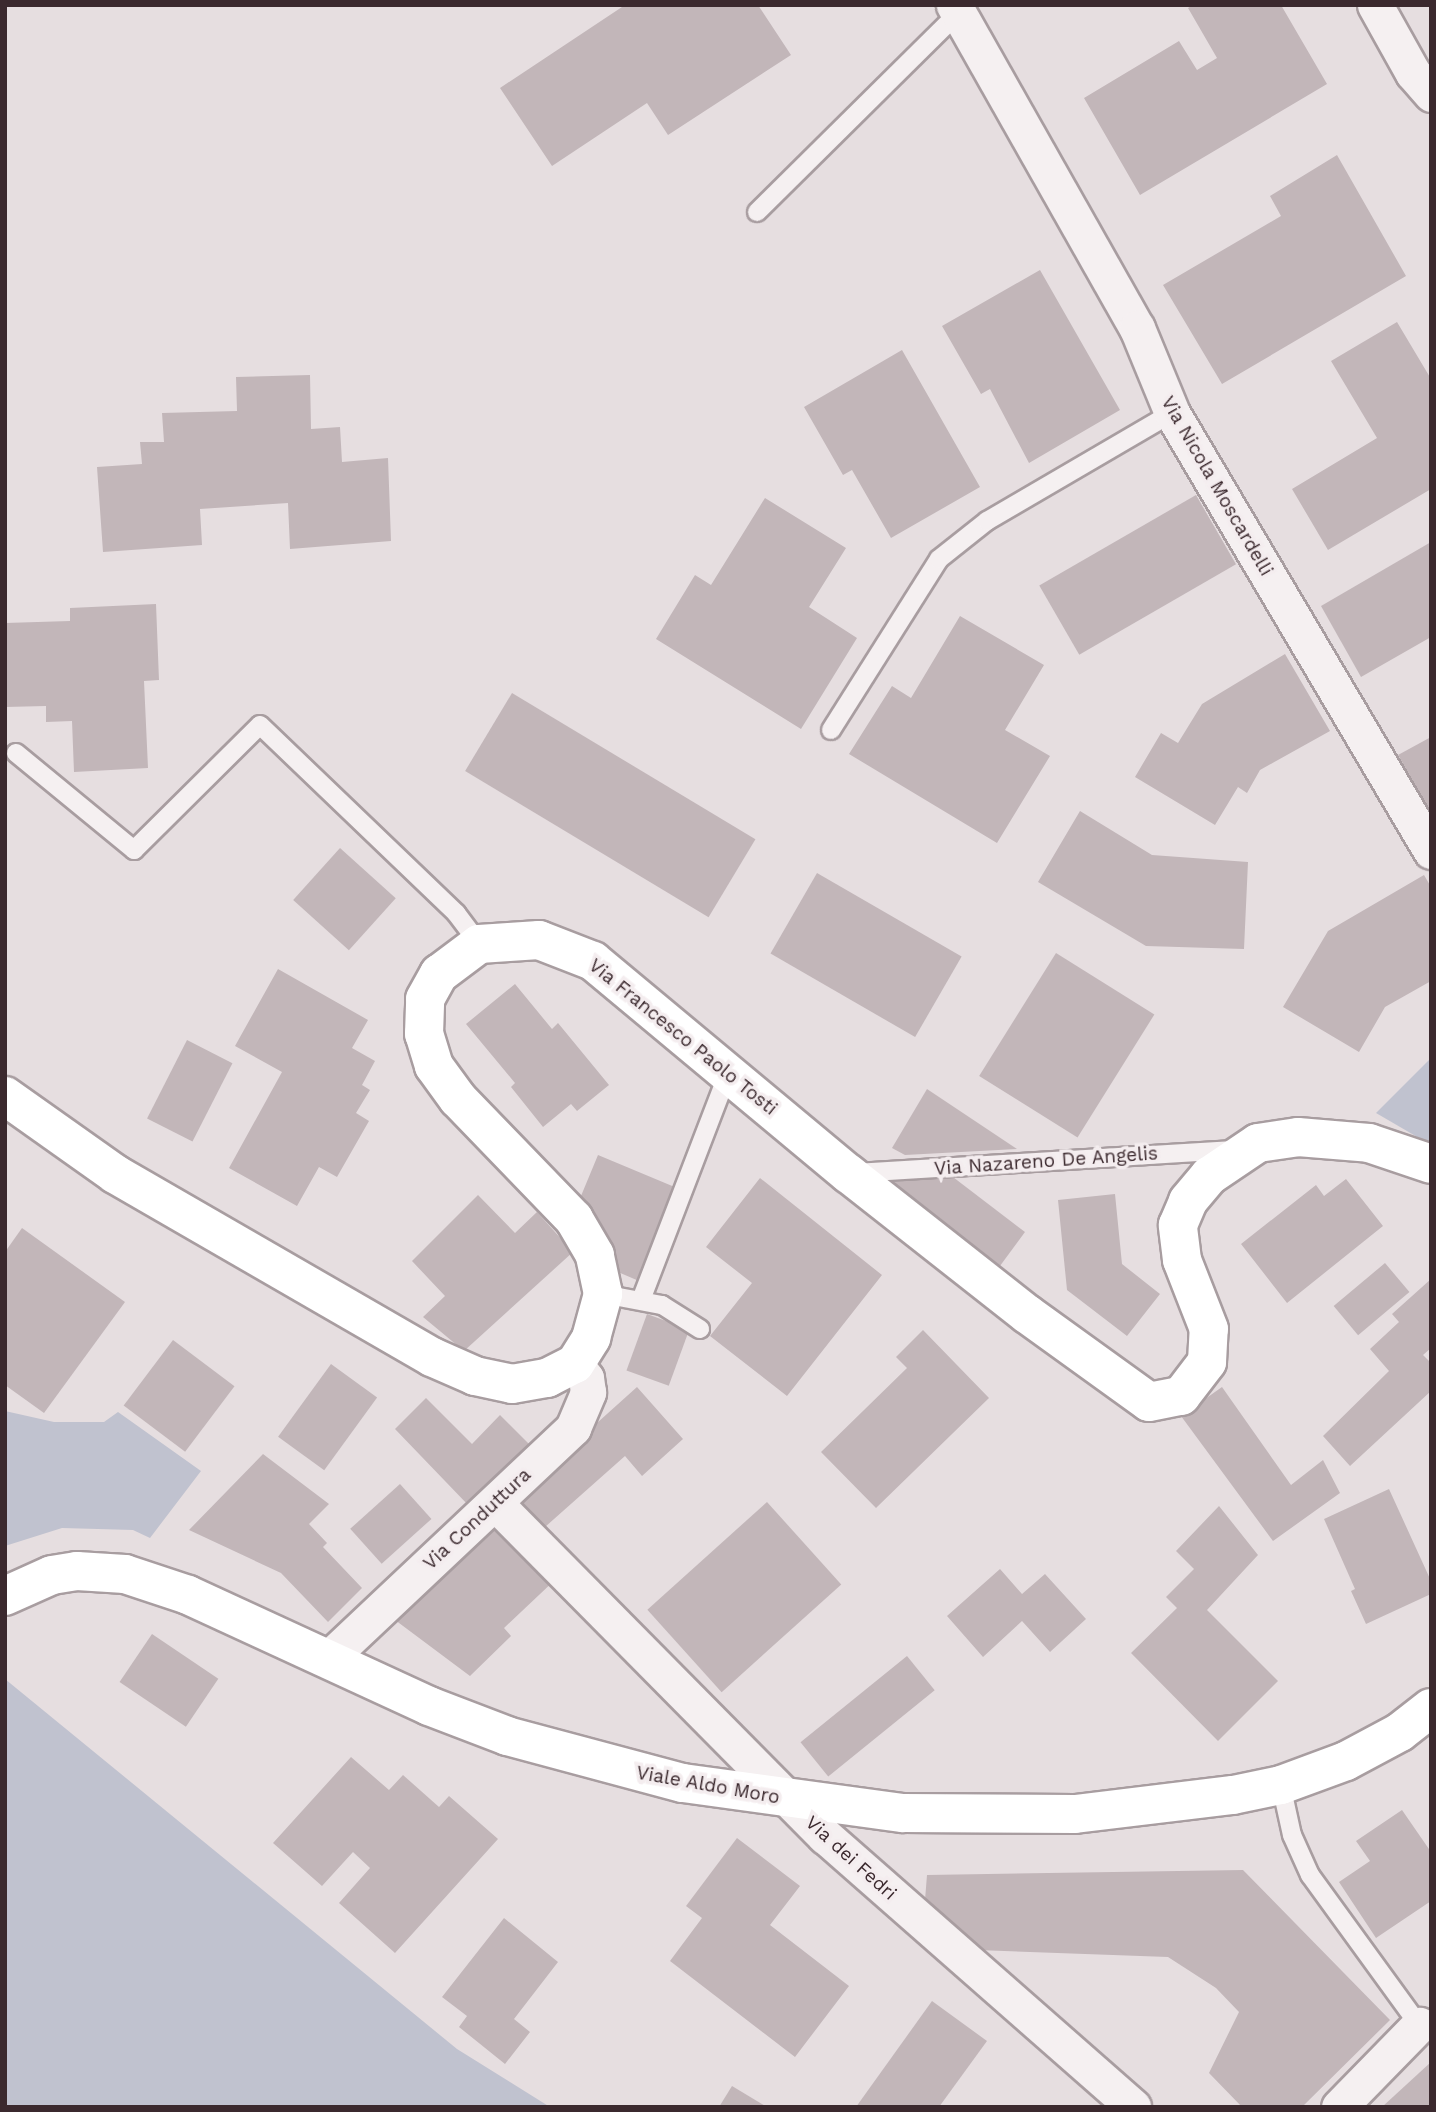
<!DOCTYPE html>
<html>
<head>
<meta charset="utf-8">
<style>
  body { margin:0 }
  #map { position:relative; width:1436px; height:2112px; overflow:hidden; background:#e6dee0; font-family:"Work Sans",sans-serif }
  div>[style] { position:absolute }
  .green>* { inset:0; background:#c0c2cf }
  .building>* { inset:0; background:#c2b6b9; transform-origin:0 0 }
  .roads { filter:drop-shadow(2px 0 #a89da0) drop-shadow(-2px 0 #a89da0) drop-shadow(0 2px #a89da0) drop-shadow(0 -2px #a89da0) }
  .lane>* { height:18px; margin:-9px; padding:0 9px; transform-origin:9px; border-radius:9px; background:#f5f0f1 }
  .street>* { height:35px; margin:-17.5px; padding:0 17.5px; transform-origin:17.5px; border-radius:17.5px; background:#f5f0f1 }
  .secondary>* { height:38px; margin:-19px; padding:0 19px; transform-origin:19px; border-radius:19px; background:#fff }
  span { translate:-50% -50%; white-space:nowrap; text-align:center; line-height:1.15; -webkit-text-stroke:7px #f4edef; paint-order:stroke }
  .street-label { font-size:19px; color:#3b292e }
  .frame { position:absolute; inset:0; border:7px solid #3b292e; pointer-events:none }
</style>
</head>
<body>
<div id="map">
  <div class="green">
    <i style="clip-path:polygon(1431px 1058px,1431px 1145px,1376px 1113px)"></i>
    <i style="clip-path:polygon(5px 1411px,54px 1422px,104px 1422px,118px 1412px,201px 1471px,150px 1538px,133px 1530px,62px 1528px,5px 1546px)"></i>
    <i style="clip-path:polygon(5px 1679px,457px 2049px,550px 2107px,5px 2107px)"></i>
  </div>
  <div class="building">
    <i style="clip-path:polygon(625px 5px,758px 5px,791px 55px,668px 135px,647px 103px,552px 166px,500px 88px)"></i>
    <i style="clip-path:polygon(1193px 5px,1281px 5px,1327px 84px,1140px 195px,1084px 98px,1179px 41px,1197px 70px,1217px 58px,1188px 8px)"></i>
    <i style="clip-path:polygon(1337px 155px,1406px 276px,1222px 384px,1163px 285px,1281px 216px,1270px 196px)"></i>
    <i style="clip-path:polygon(1040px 270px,1120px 410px,1029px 463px,990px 389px,981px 394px,942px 326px)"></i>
    <i style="clip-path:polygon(1397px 322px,1431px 379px,1431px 489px,1328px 550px,1292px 489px,1377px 438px,1331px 361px)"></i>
    <i style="clip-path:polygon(902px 350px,980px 487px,891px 538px,852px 470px,843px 475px,804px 407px)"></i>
    <i style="clip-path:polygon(310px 375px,311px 429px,340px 427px,342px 462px,388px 458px,391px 541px,290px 549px,288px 503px,200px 509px,202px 545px,103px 552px,97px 467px,142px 464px,140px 442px,164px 442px,162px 413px,237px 411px,236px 377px)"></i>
    <i style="left:1196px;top:495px;width:80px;height:181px;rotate:60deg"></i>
    <i style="clip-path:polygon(765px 498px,846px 548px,809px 607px,857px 638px,801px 729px,656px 639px,695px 575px,711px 585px)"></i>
    <i style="clip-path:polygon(1431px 542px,1431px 637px,1361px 677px,1321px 606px)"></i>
    <i style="clip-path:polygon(156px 604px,159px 680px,144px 681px,148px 768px,74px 772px,72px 721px,46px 722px,46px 706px,5px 707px,5px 623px,70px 621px,70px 608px)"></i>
    <i style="clip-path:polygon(960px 616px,1044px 665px,1005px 730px,1050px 756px,997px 843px,849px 754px,892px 686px,911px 698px)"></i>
    <i style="clip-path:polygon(1285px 654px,1330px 731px,1260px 770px,1247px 793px,1238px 787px,1215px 825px,1135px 777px,1161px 733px,1178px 743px,1202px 704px)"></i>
    <i style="left:512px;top:693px;width:284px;height:91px;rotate:31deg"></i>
    <i style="clip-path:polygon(1431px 737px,1431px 813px,1398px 755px)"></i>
    <i style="clip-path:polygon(1080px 811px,1152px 855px,1248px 862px,1244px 949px,1146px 946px,1038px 882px)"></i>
    <i style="left:340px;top:848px;width:75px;height:70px;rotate:42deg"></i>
    <i style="left:817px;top:873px;width:167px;height:93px;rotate:30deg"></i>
    <i style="clip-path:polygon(1424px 875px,1431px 887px,1431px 981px,1385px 1007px,1359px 1052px,1283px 1007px,1328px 931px)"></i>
    <i style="left:1056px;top:953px;width:116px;height:145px;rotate:32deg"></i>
    <i style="clip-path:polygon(278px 969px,368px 1020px,352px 1048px,375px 1061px,362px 1085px,370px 1090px,356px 1113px,369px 1121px,337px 1177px,319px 1167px,297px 1206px,229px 1168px,282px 1072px,235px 1046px)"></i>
    <i style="clip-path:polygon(515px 984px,552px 1029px,558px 1023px,609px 1085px,577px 1111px,571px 1104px,543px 1127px,511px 1087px,515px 1083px,466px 1024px)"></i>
    <i style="left:187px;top:1040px;width:51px;height:88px;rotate:27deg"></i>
    <i style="clip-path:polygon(927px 1089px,1017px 1149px,905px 1155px,892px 1148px)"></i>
    <i style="clip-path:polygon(598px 1155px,677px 1188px,639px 1281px,611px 1269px,598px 1218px,576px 1208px)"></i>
    <i style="clip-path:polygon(949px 1174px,1025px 1232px,997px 1270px,883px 1184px)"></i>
    <i style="clip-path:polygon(760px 1178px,882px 1275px,787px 1396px,710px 1336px,752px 1283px,706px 1247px)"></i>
    <i style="clip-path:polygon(1346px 1179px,1383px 1226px,1287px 1303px,1241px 1244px,1316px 1185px,1324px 1196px)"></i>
    <i style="clip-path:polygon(1115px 1194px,1122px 1264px,1160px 1294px,1127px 1336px,1067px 1290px,1058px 1200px)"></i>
    <i style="clip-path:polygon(478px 1195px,515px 1233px,537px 1212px,573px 1252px,464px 1351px,423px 1317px,445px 1296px,412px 1261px)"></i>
    <i style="clip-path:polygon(22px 1228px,125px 1302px,44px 1413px,5px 1385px,5px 1252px)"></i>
    <i style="left:1385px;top:1263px;width:38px;height:67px;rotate:50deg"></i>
    <i style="clip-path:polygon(1431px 1279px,1431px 1348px,1423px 1355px,1431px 1363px,1431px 1391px,1350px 1466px,1323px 1436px,1389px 1371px,1370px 1349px,1399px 1322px,1392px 1314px)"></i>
    <i style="left:647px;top:1314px;width:45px;height:60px;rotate:20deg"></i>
    <i style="clip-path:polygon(923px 1330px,989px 1398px,876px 1508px,821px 1452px,907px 1368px,896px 1357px)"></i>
    <i style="left:173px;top:1340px;width:77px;height:82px;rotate:37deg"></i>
    <i style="left:331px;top:1364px;width:57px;height:90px;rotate:36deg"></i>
    <i style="clip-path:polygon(637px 1387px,683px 1439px,642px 1476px,625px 1456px,536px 1535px,508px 1503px)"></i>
    <i style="clip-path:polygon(1222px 1387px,1291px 1485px,1323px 1460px,1340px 1493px,1273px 1541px,1181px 1416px)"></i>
    <i style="clip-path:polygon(426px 1398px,472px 1444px,500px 1415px,532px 1447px,470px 1507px,395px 1429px)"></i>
    <i style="clip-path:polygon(263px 1454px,329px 1504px,309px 1524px,327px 1543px,323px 1547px,362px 1588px,328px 1622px,281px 1573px,189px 1530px)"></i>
    <i style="left:400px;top:1484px;width:47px;height:67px;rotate:48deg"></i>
    <i style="clip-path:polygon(1389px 1489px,1431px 1581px,1431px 1594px,1366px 1624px,1351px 1591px,1355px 1589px,1324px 1519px)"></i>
    <i style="left:767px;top:1502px;width:111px;height:161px;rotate:48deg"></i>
    <i style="clip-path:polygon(1219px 1506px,1258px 1555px,1207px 1610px,1278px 1681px,1218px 1741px,1131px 1653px,1177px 1608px,1166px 1597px,1194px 1569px,1176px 1551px)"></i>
    <i style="clip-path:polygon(494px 1514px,557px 1578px,504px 1628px,511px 1636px,470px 1676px,387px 1614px)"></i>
    <i style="clip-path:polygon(1000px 1569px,1022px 1594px,1045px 1574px,1086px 1619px,1050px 1652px,1022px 1621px,983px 1657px,947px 1616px)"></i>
    <i style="left:152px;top:1634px;width:80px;height:58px;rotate:34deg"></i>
    <i style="left:907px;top:1656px;width:44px;height:137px;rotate:51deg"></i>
    <i style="clip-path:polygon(351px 1757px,389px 1790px,403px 1775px,439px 1807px,449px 1796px,498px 1839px,395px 1953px,339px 1903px,370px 1868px,353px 1852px,322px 1886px,273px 1843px)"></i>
    <i style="clip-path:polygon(1402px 1810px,1431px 1852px,1431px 1901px,1376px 1938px,1339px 1882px,1370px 1861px,1356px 1841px)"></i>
    <i style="clip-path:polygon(737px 1838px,800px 1886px,770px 1925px,849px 1986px,795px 2057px,670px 1961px,702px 1918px,686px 1906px)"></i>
    <i style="clip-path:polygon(1243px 1870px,1390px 2020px,1302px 2107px,1242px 2107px,1209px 2073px,1239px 2012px,1216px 1988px,1168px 1957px,977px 1950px,925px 1900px,927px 1875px)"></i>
    <i style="clip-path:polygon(504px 1918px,558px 1962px,514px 2019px,530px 2032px,505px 2064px,459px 2027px,467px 2016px,442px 1997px)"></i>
    <i style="clip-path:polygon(932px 2001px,987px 2041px,939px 2107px,856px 2107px)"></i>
    <i style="clip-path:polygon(1431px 2062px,1431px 2107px,1382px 2107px)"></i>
    <i style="clip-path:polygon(732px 2086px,767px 2107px,719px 2107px)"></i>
  </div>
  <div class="roads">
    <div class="lane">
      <i style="left:757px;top:212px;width:283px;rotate:-44.7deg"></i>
      <i style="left:831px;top:730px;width:202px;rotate:-57.7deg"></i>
      <i style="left:939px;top:559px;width:61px;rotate:-38.4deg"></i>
      <i style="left:987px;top:521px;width:214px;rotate:-30.3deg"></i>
      <i style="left:16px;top:753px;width:153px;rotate:39.4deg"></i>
      <i style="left:134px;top:850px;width:177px;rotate:-44.8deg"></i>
      <i style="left:260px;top:725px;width:272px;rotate:43.8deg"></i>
      <i style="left:456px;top:913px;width:39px;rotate:53deg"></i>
      <i style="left:856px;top:1173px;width:378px;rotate:-3.5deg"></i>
      <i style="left:603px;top:1294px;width:60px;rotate:10.6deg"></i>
      <i style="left:662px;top:1305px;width:45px;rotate:32.3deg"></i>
      <i style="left:641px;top:1300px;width:243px;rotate:-69deg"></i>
      <i style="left:1281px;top:1785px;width:51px;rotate:77.6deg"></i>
      <i style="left:1292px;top:1835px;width:44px;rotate:65.8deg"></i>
      <i style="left:1310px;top:1875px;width:185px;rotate:54deg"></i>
    </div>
    <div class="street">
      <i style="left:954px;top:5px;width:371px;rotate:60.5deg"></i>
      <i style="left:1137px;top:328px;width:92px;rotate:67.6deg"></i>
      <i style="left:1172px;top:413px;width:509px;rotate:59.4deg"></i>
      <i style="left:1375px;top:5px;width:78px;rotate:60.8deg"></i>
      <i style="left:1413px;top:73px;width:28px;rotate:49deg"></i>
      <i style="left:495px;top:1503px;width:469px;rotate:45.3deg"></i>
      <i style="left:825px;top:1836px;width:410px;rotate:41.3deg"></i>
      <i style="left:328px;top:1659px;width:337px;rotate:-43.3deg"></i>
      <i style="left:573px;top:1428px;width:39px;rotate:-67deg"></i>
      <i style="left:588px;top:1392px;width:14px;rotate:-98deg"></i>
      <i style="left:586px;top:1378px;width:18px;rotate:-128deg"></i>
      <i style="left:1339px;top:2107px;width:115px;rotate:-45.7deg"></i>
    </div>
    <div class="secondary">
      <i style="left:5px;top:1096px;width:135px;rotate:35.3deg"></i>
      <i style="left:115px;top:1174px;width:366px;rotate:30deg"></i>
      <i style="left:432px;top:1357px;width:47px;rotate:23.8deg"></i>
      <i style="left:475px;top:1376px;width:38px;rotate:12deg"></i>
      <i style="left:512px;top:1384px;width:36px;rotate:-10deg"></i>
      <i style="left:547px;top:1378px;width:31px;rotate:-27deg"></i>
      <i style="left:575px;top:1364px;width:31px;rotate:-58deg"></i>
      <i style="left:591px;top:1338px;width:46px;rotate:-74.7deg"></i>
      <i style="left:603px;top:1294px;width:40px;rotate:-102deg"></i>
      <i style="left:595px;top:1255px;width:42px;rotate:-120.3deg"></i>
      <i style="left:574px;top:1219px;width:167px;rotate:-134deg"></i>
      <i style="left:458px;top:1099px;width:41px;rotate:-126deg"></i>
      <i style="left:434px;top:1066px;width:34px;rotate:-107deg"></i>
      <i style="left:424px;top:1034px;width:35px;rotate:-88deg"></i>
      <i style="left:425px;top:999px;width:29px;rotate:-61deg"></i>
      <i style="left:439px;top:974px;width:50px;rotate:-36.9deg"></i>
      <i style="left:479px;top:944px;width:60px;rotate:-3.8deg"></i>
      <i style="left:539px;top:940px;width:58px;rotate:21.3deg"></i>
      <i style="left:593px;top:961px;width:333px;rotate:39.8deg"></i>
      <i style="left:849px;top:1174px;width:226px;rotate:38.2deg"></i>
      <i style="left:1027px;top:1314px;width:150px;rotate:35.8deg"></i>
      <i style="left:1149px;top:1402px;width:33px;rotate:-11deg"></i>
      <i style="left:1181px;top:1396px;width:43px;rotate:-52.6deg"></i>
      <i style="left:1207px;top:1362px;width:33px;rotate:-87deg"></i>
      <i style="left:1209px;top:1329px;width:74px;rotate:-111.4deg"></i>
      <i style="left:1182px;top:1260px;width:35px;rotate:-97deg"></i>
      <i style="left:1178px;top:1225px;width:26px;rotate:-67deg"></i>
      <i style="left:1188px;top:1201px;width:33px;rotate:-50deg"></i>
      <i style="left:1209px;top:1176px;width:59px;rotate:-34deg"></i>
      <i style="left:1258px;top:1143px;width:40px;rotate:-8.5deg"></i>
      <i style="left:1298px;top:1137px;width:71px;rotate:4.8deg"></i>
      <i style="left:1369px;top:1143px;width:65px;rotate:18.7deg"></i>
      <i style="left:5px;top:1596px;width:51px;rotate:-24.1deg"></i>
      <i style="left:52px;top:1575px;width:25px;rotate:-9deg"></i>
      <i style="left:77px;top:1571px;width:48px;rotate:3.6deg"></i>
      <i style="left:125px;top:1574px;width:66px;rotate:18.4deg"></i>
      <i style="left:188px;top:1595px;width:265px;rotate:24.7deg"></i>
      <i style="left:429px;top:1706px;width:84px;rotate:21deg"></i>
      <i style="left:507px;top:1736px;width:182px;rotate:15deg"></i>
      <i style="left:683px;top:1783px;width:222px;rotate:7.8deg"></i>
      <i style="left:903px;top:1813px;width:172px;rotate:0.3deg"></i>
      <i style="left:1075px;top:1814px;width:159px;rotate:-6.9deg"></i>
      <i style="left:1233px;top:1795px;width:49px;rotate:-11.8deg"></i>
      <i style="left:1281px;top:1785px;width:69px;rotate:-20.3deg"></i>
      <i style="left:1346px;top:1761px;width:61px;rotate:-28.2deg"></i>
      <i style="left:1400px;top:1732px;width:39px;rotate:-38deg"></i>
    </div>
  </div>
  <div class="street-label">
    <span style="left:1217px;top:486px;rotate:60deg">Via Nicola Moscardelli</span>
    <span style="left:683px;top:1037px;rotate:39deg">Via Francesco Paolo Tosti</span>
    <span style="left:1046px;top:1161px;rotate:-4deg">Via Nazareno De Angelis</span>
    <span style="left:477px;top:1519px;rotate:-43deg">Via Conduttura</span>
    <span style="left:708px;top:1785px;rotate:10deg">Viale Aldo Moro</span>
    <span style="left:851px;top:1858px;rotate:42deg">Via dei Fedri</span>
  </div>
  <div class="frame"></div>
</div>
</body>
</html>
